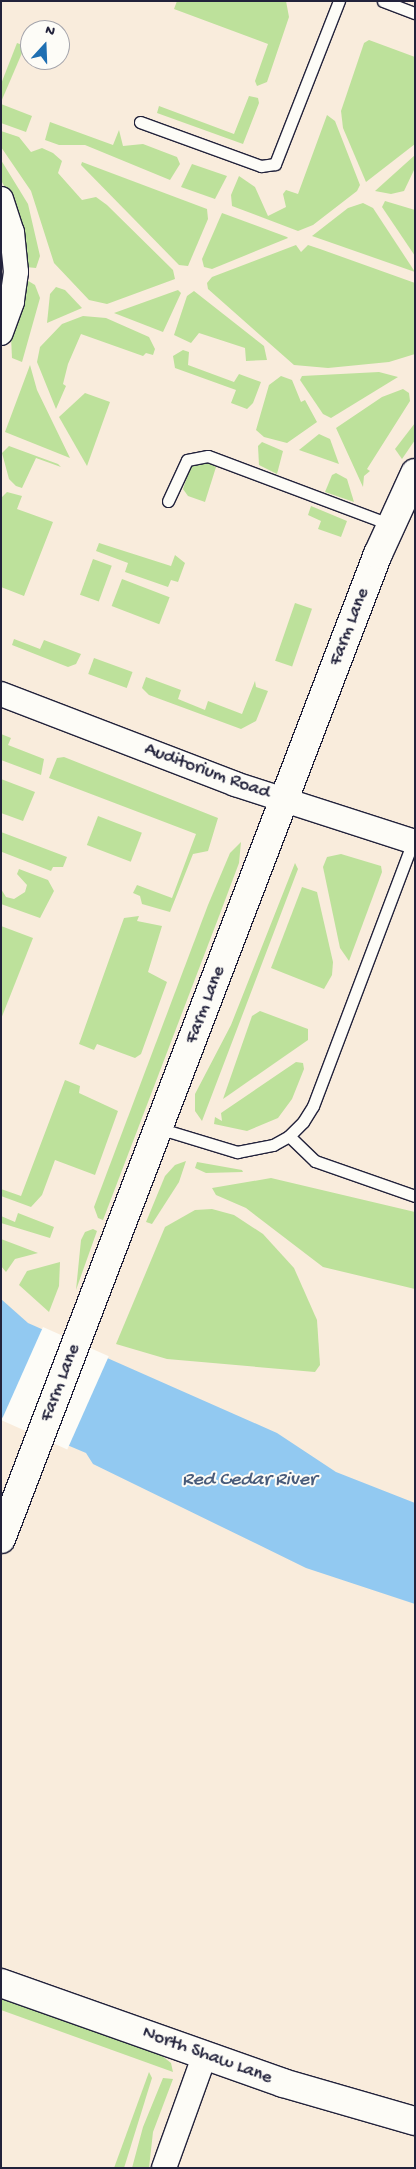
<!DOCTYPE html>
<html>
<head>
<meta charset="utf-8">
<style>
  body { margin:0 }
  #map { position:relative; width:416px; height:2169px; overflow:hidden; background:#fdfcf7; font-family:"Gochi Hand",sans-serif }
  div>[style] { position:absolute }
  .built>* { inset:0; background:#f9ecdc }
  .green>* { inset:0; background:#bde19b; transform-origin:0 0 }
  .water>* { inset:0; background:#92c9f1 }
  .pier>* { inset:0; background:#fdfcf7; transform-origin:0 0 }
  .roads { filter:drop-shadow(1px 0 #22223b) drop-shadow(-1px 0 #22223b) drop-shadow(0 1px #22223b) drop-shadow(0 -1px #22223b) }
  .lane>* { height:11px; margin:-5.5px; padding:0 5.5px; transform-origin:5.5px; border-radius:5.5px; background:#fdfcf7 }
  .street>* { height:24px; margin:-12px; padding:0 12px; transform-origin:12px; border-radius:12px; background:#fdfcf7 }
  .secondary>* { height:28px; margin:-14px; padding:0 14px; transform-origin:14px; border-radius:14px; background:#fdfcf7 }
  span { translate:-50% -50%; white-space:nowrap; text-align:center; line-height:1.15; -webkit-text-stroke:4px #fdfcf7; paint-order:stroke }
  .street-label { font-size:19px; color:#22223b }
  .water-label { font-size:20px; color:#495c7b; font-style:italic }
  .frame { position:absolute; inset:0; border:2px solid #22223b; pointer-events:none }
  .north { position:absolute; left:20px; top:20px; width:50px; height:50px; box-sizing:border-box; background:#fdfcf7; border:1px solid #a5a5ac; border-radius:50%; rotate:20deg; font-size:14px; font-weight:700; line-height:20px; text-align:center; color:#22223b }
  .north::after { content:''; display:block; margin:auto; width:18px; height:22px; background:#1f6fb2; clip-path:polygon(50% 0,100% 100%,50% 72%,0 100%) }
</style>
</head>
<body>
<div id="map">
  <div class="built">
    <i style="clip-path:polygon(evenodd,1px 1px,415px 1px,415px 2168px,1px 2168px,1px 1px,30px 30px,60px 30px,60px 60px,30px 60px,30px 30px)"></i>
  </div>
  <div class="green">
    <i style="clip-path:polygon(177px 1px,286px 1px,289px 17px,267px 82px,257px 86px,255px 81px,268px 44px,174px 9px)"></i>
    <i style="clip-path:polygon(369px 40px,415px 57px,415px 144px,366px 182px,343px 128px,341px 111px,364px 43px)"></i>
    <i style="clip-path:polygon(17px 43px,25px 46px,1px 102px,1px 84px)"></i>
    <i style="clip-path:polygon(249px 96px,258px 98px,259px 103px,243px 144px,157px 113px,159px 106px,234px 134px)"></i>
    <i style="clip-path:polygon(1px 104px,32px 116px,26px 132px,1px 123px)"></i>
    <i style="clip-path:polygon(327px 115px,335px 121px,360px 185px,357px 191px,313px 225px,298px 231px,232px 206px,231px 195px,239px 176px,255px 187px,268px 216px,286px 207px,283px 194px,286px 190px,298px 194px)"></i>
    <i style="clip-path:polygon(50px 122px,113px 145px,119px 130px,123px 146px,143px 144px,177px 157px,180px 164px,170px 180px,85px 145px,59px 145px,45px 140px)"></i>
    <i style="clip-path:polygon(1px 131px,19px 137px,31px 152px,42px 148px,53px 153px,62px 161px,58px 173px,82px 200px,96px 197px,107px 205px,173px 270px,175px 279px,107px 304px,89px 300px,54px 263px,31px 191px,1px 147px)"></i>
    <i style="clip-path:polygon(415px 155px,415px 168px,404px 191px,391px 194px,375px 191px)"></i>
    <i style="clip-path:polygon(1px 160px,28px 204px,40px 256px,36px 268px,26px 267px,15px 208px,1px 180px)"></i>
    <i style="clip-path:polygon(82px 162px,207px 209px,208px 219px,188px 266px,179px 265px,81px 165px)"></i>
    <i style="clip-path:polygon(192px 164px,227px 176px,215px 199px,181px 187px)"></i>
    <i style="clip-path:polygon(385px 201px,415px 210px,415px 256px,382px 207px)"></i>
    <i style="clip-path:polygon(363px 203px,373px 208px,415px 272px,312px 236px,348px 208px)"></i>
    <i style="clip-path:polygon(222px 213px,287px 237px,288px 238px,212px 269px,204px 267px,202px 259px)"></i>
    <i style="clip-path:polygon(296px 245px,301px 252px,308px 245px,320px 249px,415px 283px,415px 354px,389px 362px,328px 368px,294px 365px,208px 289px,207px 283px,212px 277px)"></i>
    <i style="clip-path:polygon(25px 279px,35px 285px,40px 298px,22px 362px,12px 358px,11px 337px)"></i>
    <i style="clip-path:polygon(56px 287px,65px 290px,82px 308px,47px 323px,50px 294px)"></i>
    <i style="clip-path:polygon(178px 290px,181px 293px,163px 332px,114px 313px)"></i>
    <i style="clip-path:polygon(194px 291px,264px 346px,267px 360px,246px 361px,245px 348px,199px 333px,191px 343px,174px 335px,187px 296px)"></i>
    <i style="clip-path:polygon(83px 316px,106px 318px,149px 337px,155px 349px,153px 355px,146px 353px,143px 356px,81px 334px,68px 364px,63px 384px,66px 386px,56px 409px,37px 362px,40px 347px,62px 324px)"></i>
    <i style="clip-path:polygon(183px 350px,189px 352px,188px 365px,234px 382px,239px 374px,261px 382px,253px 403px,247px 409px,231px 403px,236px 390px,175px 368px,173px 356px)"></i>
    <i style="clip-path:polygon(30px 365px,37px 390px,70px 458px,5px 432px)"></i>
    <i style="clip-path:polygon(379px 372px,398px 377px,331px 418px,323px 414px,300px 380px,302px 376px)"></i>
    <i style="clip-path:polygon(281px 376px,292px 380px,301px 402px,305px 400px,317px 422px,287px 443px,264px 437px,256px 430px,269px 385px)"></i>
    <i style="clip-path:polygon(403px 389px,409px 393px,410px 401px,367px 469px,370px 471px,364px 476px,363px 487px,336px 428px,382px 397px)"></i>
    <i style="clip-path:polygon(85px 393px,110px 402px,87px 466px,59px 417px)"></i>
    <i style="clip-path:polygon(415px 423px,415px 440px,402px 459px,395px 449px)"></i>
    <i style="clip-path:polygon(319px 434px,330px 439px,339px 464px,299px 450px)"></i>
    <i style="clip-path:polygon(262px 442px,283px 451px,277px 474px,259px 465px,258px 446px)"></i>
    <i style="clip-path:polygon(9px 446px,58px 464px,61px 467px,36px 458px,22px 488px,16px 486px,9px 479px,2px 453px)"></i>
    <i style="clip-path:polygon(198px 458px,216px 467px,205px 502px,188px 496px,183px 489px,191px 465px)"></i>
    <i style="clip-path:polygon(336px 473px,347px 479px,354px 502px,325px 492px,332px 475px)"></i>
    <i style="clip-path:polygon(7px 492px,22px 496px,17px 509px,53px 522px,24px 596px,1px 587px,1px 498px)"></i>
    <i style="clip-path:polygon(311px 506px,347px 521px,341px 537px,318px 529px,321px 521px,308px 515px)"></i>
    <i style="clip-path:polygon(99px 543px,171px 566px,175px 555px,185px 563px,178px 582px,171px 580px,168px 587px,125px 572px,128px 563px,96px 551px)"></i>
    <i style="left:93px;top:559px;width:20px;height:38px;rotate:20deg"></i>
    <i style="left:122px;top:579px;width:51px;height:29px;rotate:21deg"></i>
    <i style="left:295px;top:603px;width:18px;height:61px;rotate:19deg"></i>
    <i style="clip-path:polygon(14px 639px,40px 649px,44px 640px,81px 654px,76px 664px,68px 667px,12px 645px)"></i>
    <i style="left:94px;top:658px;width:41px;height:17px;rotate:20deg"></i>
    <i style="clip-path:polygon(146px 677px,181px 690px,178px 699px,205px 710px,208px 701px,242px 714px,255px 681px,256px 687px,268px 691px,256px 721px,241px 729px,149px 695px,142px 688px)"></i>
    <i style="clip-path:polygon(1px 734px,11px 738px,8px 745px,44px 759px,41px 775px,1px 760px)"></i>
    <i style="clip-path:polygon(64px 757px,218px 818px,208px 851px,193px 854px,170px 912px,142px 904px,140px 896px,133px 893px,137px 885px,172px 898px,196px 834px,49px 778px,57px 758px)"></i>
    <i style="clip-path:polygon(1px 779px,35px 792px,23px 821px,1px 813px)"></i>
    <i style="left:98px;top:816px;width:47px;height:31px;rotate:21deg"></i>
    <i style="clip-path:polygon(1px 832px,67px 857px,63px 867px,53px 867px,51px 871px,2px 852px)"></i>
    <i style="clip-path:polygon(241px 842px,239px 863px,221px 911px,103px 1220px,98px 1218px,94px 1207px,208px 905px,230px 853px)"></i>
    <i style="clip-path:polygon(341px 854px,381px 866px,382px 872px,349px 961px,340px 948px,323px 867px,327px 857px)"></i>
    <i style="clip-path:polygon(295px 863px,298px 869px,202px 1121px,195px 1111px,195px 1094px,231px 1025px)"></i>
    <i style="clip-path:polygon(19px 869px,48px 880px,54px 891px,40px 918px,1px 904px,1px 889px,6px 897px,14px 899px,25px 892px,27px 885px,17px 874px)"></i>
    <i style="clip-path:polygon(302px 887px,317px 892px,333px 962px,332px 975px,324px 989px,271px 968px)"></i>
    <i style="clip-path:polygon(139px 916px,137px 921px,162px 926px,148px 972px,167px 982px,141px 1054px,135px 1058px,97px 1044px,94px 1050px,79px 1044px,124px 918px)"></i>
    <i style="clip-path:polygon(1px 926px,33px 938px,1px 1019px)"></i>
    <i style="clip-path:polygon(260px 1011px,308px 1029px,308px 1040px,223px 1099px,252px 1016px)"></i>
    <i style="clip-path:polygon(296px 1062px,303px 1063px,304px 1069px,292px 1099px,278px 1118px,247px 1131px,214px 1124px,215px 1117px,222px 1121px,221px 1113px)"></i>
    <i style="clip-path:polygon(65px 1080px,80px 1086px,79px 1093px,118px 1111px,95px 1175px,55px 1160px,42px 1195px,31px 1207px,1px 1196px,1px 1189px,21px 1196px)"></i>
    <i style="clip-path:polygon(186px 1161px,179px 1182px,152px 1224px,146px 1222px,165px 1176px,175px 1165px)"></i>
    <i style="clip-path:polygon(197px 1162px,242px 1170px,243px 1172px,206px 1173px,195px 1168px)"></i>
    <i style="clip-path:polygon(271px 1178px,415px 1212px,415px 1289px,323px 1267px,246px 1208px,216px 1195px,212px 1188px)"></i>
    <i style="clip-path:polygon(212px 1209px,234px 1215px,263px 1234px,294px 1268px,317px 1320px,320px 1365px,315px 1372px,167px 1359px,116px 1344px,165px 1227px,195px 1210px)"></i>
    <i style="clip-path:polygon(18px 1213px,54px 1227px,50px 1238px,1px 1223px,1px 1216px,15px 1222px)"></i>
    <i style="clip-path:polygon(93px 1229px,97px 1231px,76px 1290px,81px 1240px,85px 1232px)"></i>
    <i style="clip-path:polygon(1px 1239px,38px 1253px,15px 1259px,6px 1272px,1px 1266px)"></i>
    <i style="clip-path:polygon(60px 1262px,59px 1286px,49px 1312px,19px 1285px,27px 1271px)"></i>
    <i style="clip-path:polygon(1px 1996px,161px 2055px,171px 2063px,173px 2072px,1px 2010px)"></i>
    <i style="clip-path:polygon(149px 2072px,152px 2078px,124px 2168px,114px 2168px)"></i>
    <i style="clip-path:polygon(163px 2078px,173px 2079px,153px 2132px,149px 2168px,132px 2168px,143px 2127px)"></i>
  </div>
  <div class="water">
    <i style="clip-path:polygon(1px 1299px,28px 1323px,277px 1433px,336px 1472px,415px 1503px,415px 1604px,306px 1568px,93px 1464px,86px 1453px,1px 1417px)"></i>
  </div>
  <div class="pier">
    <i style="left:43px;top:1327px;width:72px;height:102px;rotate:24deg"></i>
  </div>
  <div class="roads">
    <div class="lane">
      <i style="left:383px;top:1px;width:34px;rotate:21deg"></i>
      <i style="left:140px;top:122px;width:129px;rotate:20deg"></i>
      <i style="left:261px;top:166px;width:14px;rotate:-8deg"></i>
      <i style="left:275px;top:164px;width:175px;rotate:-68.6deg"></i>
      <i style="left:168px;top:501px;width:45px;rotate:-65.1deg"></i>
      <i style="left:187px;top:460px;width:21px;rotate:-11deg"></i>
      <i style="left:208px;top:456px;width:193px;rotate:20.6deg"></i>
      <i style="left:158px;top:1128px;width:83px;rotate:16.9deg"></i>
      <i style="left:237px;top:1152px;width:37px;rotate:-11deg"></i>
      <i style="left:273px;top:1145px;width:18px;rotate:-29deg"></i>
      <i style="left:289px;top:1136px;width:20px;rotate:-45deg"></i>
      <i style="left:303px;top:1122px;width:19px;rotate:-58deg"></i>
      <i style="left:313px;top:1106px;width:283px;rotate:-69.3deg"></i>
      <i style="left:289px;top:1136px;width:36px;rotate:44deg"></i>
      <i style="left:315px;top:1161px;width:106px;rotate:19.3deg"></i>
    </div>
    <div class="street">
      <i style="left:1px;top:199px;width:35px;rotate:72deg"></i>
      <i style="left:12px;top:232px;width:40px;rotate:84.3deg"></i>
      <i style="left:16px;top:272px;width:30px;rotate:98deg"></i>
      <i style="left:12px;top:302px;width:33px;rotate:110deg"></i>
      <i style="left:1px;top:694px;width:251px;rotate:21deg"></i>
      <i style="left:235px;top:784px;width:189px;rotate:17.9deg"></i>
      <i style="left:164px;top:2168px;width:121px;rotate:-70.2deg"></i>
    </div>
    <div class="secondary">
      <i style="left:1px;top:1539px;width:1055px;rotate:-69.06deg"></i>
      <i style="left:378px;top:554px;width:89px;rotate:-65.4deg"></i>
      <i style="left:1px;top:1983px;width:299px;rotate:19.5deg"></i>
      <i style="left:283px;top:2083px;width:137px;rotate:16.1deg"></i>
    </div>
  </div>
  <div class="street-label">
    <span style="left:350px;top:627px;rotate:-69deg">Farm Lane</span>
    <span style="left:207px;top:772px;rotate:20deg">Auditorium Road</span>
    <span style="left:206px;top:1005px;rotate:-69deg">Farm Lane</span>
    <span style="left:61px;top:1383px;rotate:-69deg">Farm Lane</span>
    <span style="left:207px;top:2056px;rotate:20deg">North Shaw Lane</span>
  </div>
  <div class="water-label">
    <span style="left:249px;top:1480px">Red Cedar River</span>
  </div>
  <div class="frame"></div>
  <div class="north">N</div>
</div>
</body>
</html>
